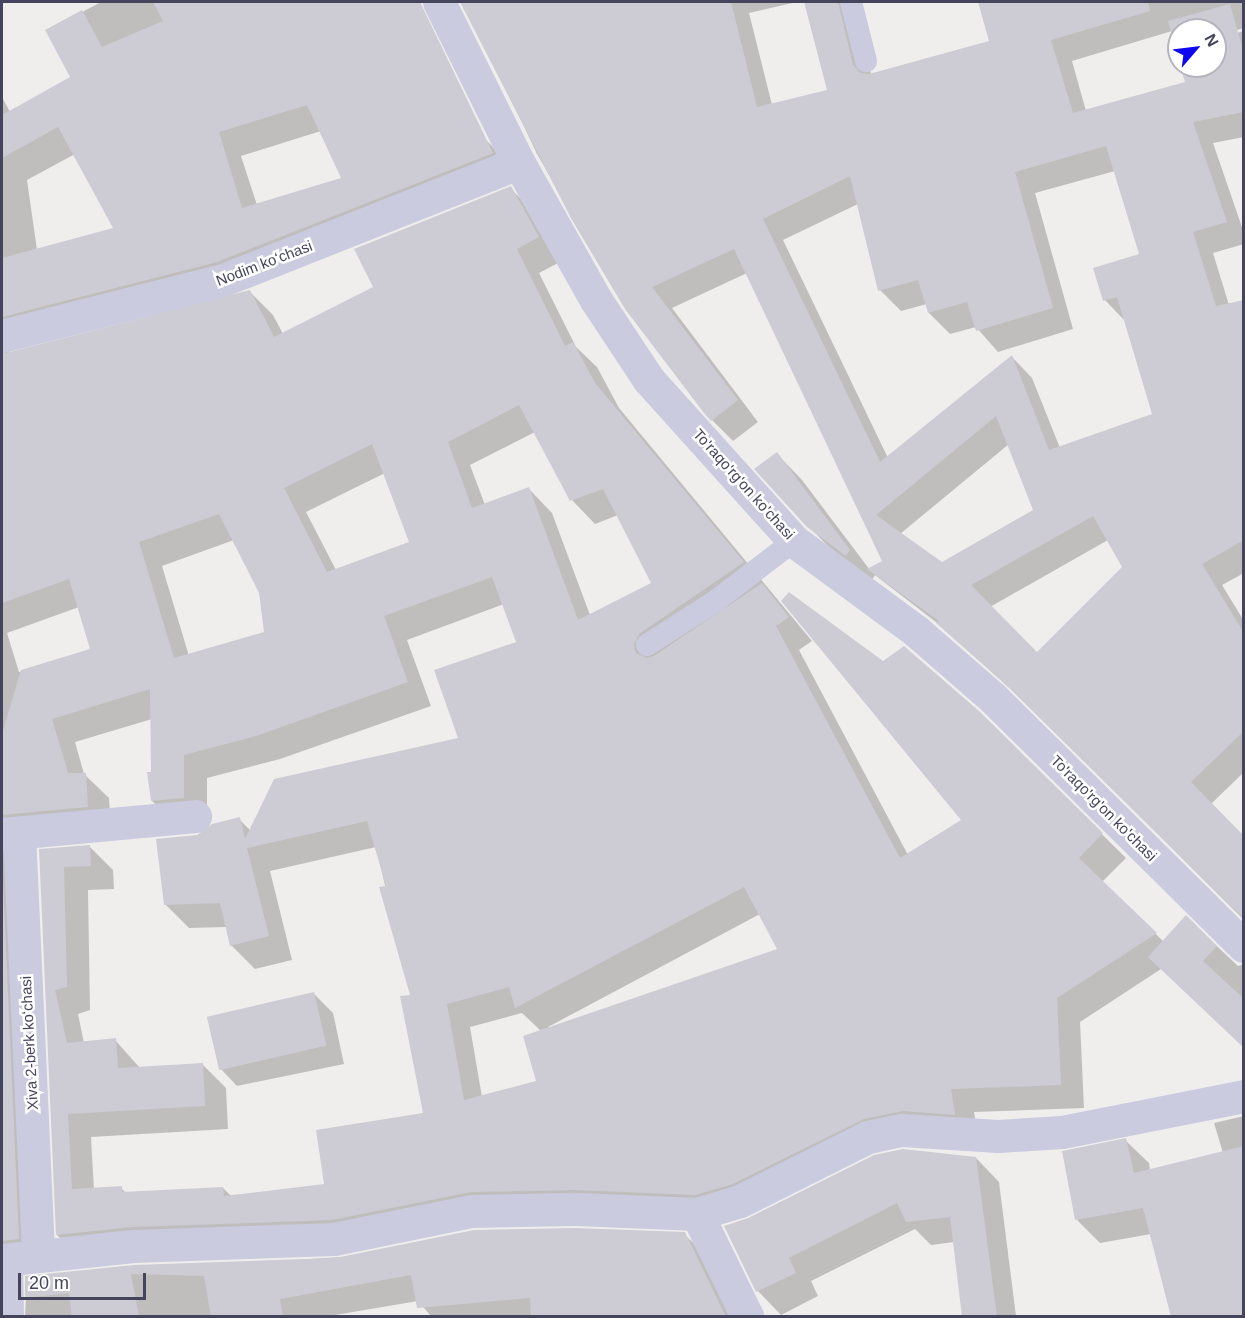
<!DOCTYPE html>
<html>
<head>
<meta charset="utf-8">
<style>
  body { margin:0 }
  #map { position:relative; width:1245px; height:1318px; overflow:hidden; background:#f0eeed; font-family:Helvetica,sans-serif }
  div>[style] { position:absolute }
  .shadow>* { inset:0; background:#0003 }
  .building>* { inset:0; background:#cdccd5; transform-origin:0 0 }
  .service>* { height:22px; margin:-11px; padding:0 11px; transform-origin:11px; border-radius:11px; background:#cacbdf }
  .minor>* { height:33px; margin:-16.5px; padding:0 16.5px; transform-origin:16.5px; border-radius:16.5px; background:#cacbdf }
  .tertiary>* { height:33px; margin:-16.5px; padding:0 16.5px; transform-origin:16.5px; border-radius:16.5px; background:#cacbdf }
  span { translate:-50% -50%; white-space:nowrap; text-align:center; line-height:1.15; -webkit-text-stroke:5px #fff; paint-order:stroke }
  .street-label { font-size:15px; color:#44455c }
  .frame { position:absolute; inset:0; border:3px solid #44455c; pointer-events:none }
  .north { position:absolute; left:1167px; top:18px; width:60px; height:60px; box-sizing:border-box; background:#fff; border:2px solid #b4b5be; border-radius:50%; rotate:62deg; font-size:16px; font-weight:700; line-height:24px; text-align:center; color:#44455c }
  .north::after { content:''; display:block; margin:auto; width:21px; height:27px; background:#0d08ee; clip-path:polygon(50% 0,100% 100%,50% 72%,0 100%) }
  .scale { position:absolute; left:18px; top:1273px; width:128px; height:27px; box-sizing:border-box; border:3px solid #44455c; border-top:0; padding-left:8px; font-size:18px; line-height:21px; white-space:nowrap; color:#44455c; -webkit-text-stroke:4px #fff; paint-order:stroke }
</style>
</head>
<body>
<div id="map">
  <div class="shadow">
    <i style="clip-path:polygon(evenodd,101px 2px,404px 2px,477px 143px,485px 139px,509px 163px,21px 341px,5px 356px,249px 291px,273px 315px,283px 334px,375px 287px,510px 188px,534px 212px,562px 261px,539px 273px,576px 347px,597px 367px,619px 408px,812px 641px,799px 650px,908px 855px,963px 820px,883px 662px,978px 712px,1126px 858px,1102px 882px,1164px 942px,1186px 917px,1238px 966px,1244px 964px,1244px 1047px,1161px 969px,1080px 1022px,1084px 1108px,974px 1112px,978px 1137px,888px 1142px,757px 1207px,600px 1213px,81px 1258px,57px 1235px,40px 851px,89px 846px,113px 870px,114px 889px,88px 890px,90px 1010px,78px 1014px,84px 1043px,115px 1040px,140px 1068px,202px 1064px,226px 1088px,228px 1129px,91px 1137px,94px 1190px,121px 1188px,127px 1194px,223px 1188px,231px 1196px,326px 1186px,424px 1115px,411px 996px,376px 847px,270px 871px,292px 960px,255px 969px,231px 945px,227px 927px,189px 928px,165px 904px,198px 836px,239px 819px,251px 831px,460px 739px,518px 643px,504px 604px,407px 640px,431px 706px,280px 759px,207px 778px,207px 821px,176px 824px,152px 801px,152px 719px,75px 742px,84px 774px,109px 798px,111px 830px,24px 839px,42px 1263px,2px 1276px,2px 97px,10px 112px,72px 78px,47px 31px,101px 2px,321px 131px,343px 179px,257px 205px,241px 156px,321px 131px,101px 2px,75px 154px,116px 229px,37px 250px,27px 180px,75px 154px,101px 2px,535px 432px,572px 500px,595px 524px,618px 515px,653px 584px,590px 615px,552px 513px,529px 489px,485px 505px,470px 465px,535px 432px,101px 2px,385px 473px,410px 543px,336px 570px,306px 512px,385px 473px,101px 2px,234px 540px,261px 593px,266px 633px,189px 656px,162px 566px,234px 540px,101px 2px,79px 607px,92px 650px,19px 672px,7px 633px,79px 607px,101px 2px,760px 914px,779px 950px,548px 1029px,548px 1027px,760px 914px,101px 2px,522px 1013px,541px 1031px,538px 1082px,482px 1097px,470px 1027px,522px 1013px)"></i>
    <i style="clip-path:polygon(evenodd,465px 2px,797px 2px,749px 13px,772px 105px,828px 91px,805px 2px,856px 2px,871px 74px,991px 42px,979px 2px,1243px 2px,1244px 28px,1215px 36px,1215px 30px,1179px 30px,1179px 50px,1172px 31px,1072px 61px,1086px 111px,1244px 75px,1244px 137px,1213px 143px,1244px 233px,1244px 244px,1213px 253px,1229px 305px,1244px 302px,1244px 573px,1222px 585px,1244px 621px,1244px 772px,1211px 804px,1244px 837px,1244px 920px,1027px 704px,941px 626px,875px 575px,872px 580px,834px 552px,808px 526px,777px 454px,802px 480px,870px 570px,884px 561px,747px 273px,672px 308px,758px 422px,733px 441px,712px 420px,626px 308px,537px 154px,465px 2px,1115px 171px,1141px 255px,1105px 300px,1126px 322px,1154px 414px,1060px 448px,1032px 378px,1012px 357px,888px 458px,783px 240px,858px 204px,880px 290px,901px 311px,927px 304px,929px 313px,950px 334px,976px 327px,998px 352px,1073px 329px,1035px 193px,1115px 171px,465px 2px,1009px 444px,1035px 511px,942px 564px,900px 534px,1009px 444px,465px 2px,1108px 540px,1124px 567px,1037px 654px,990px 607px,1108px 540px)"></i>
    <i style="clip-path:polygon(1244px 31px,1244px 56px,1215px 64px,1215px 39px)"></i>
    <i style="clip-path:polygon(314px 994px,333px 1013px,344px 1064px,237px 1086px,219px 1067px)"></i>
    <i style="clip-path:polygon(1244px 1116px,1244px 1316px,1151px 1234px,1100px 1243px,1077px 1220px,1125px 1140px,1149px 1163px,1150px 1171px,1223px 1153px,1214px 1123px)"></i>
    <i style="clip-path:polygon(976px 1158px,999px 1182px,1016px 1316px,964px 1316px,954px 1242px,931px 1245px,915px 1229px,811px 1281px,818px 1296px,781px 1315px,758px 1291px,726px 1226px)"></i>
    <i style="clip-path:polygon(684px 1234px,708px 1257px,737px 1316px,431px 1316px,418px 1301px,329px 1316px,25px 1316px,27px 1278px)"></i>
  </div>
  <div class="building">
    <i style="clip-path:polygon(evenodd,153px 2px,420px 2px,493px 153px,217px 262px,2px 317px,2px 258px,113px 228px,58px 127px,2px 158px,2px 115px,70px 77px,45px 30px,82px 10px,102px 47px,163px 21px,153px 2px,307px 105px,341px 178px,242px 208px,219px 132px,307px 105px)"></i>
    <i style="clip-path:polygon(evenodd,460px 2px,731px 2px,757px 107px,827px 90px,804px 2px,838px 2px,853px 65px,860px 73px,869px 74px,989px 41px,978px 2px,1148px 2px,1150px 11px,1051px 40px,1073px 113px,1185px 82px,1180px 66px,1215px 66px,1215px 30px,1179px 30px,1179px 61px,1168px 21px,1230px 4px,1244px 53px,1244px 112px,1193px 122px,1227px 222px,1193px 232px,1216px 306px,1244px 300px,1244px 540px,1202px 564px,1244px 633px,1244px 731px,1191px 782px,1244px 836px,1244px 919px,1005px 684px,936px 623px,939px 621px,867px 569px,882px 561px,734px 249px,652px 287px,738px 400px,711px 421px,704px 413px,625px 309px,572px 220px,460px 2px,1106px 146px,1139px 254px,1093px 268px,1103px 301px,1117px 297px,1152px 414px,1049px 450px,1012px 355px,880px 462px,763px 219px,850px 176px,878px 291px,918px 280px,928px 313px,967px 302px,976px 331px,1053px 308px,1015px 172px,1106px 146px,460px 2px,996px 416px,1033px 510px,942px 562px,876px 515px,996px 416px,460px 2px,1093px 516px,1122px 567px,1037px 652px,971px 585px,1093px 516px)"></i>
    <i style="clip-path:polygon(evenodd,511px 186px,539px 237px,517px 249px,565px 346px,573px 342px,595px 383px,744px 562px,639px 634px,634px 645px,636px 653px,647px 658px,654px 656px,762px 583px,789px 617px,776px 626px,900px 858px,961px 820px,781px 601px,789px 592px,883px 661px,904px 646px,979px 711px,1103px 833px,1079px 858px,1157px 933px,1057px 998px,1061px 1085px,951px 1089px,955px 1115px,903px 1111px,864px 1119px,733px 1184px,695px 1195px,576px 1190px,471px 1192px,332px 1220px,132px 1227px,56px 1235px,39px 849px,90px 845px,91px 866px,64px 867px,67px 987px,55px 990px,67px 1043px,116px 1038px,118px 1068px,203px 1063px,205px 1106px,68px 1114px,72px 1189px,122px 1186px,122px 1192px,223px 1187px,224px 1196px,324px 1184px,316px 1130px,423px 1113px,400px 996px,410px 995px,379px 887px,386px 886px,367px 821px,247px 848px,269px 936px,230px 946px,220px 903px,164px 905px,156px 839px,197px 835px,212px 824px,240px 817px,245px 839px,274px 779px,458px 738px,434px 670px,516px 642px,492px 577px,384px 616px,408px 682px,256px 736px,184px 755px,184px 798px,151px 801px,147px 772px,151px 772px,150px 689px,52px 719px,68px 773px,86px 773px,88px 807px,2px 815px,2px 734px,21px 670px,90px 649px,69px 579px,2px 603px,2px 354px,250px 290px,274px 337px,373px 287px,354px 249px,511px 186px,519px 405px,570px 501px,603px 489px,651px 583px,578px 620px,529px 487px,472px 508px,448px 442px,519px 405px,511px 186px,372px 444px,409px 542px,327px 572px,284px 488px,372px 444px,511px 186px,219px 514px,259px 593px,264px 632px,174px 658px,139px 542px,219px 514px,511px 186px,744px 887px,777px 949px,523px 1036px,536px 1081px,464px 1100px,447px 1004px,509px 987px,515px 1008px,744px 887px)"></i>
    <i style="clip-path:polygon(777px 452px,850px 550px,846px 556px,807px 527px,754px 469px)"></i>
    <i style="clip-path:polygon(2px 861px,19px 1239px,2px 1241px)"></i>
    <i style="clip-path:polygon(1186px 915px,1217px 946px,1203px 961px,1244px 999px,1244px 1048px,1148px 957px)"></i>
    <i style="left:314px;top:992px;width:55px;height:110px;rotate:77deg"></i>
    <i style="clip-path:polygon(1126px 1138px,1134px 1173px,1244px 1146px,1244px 1317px,1171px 1317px,1143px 1208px,1075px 1220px,1062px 1151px)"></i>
    <i style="clip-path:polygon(903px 1149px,976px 1157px,997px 1317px,962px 1317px,950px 1217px,906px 1222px,897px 1203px,789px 1258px,796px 1273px,756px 1292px,724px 1226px,748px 1218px,874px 1155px)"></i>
    <i style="clip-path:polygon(576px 1228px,685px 1232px,726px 1317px,531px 1317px,530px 1298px,417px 1308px,411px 1275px,280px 1299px,283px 1317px,211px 1317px,204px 1276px,131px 1274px,139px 1317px,72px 1317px,69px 1293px,25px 1298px,25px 1276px,134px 1265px,335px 1258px,474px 1230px)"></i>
  </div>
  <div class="service">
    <i style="left:851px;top:2px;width:61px;rotate:75.7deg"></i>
    <i style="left:647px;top:645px;width:83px;rotate:-32.7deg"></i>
    <i style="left:717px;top:600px;width:97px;rotate:-37.5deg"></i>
  </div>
  <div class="minor">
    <i style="left:2px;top:336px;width:228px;rotate:-14.2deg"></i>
    <i style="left:223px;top:280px;width:318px;rotate:-21.6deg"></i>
    <i style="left:19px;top:833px;width:421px;rotate:87.4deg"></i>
    <i style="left:2px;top:834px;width:194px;rotate:-5.3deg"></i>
    <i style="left:697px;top:1214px;width:114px;rotate:63.9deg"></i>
    <i style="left:2px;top:1260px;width:132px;rotate:-6.1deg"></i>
    <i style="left:133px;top:1246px;width:201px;rotate:-2deg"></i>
    <i style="left:334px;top:1239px;width:141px;rotate:-11.5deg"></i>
    <i style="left:472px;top:1211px;width:104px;rotate:-1.1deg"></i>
    <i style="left:576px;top:1209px;width:121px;rotate:2.4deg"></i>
    <i style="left:697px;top:1214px;width:45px;rotate:-16.8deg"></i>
    <i style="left:740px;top:1201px;width:143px;rotate:-26.6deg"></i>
    <i style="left:868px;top:1137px;width:35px;rotate:-12deg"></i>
    <i style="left:902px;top:1130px;width:96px;rotate:3.6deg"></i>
    <i style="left:998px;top:1136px;width:64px;rotate:-3.6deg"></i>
    <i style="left:1062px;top:1132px;width:186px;rotate:-11.2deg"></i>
    <i style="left:6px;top:1260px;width:56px;rotate:89deg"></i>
  </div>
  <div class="tertiary">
    <i style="left:439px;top:2px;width:180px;rotate:63.6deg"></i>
    <i style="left:519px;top:163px;width:157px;rotate:60.7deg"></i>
    <i style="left:596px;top:300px;width:96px;rotate:56.5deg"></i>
    <i style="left:649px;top:380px;width:217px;rotate:48deg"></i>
    <i style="left:794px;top:541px;width:152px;rotate:36.4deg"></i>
    <i style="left:916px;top:631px;width:101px;rotate:41deg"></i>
    <i style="left:992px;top:697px;width:354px;rotate:44.7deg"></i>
  </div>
  <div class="street-label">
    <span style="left:264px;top:263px;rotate:-21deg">Nodim koʻchasi</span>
    <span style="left:744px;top:484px;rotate:48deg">To'raqo'rg'on ko'chasi</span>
    <span style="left:1104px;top:808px;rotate:45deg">To'raqo'rg'on ko'chasi</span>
    <span style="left:29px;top:1043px;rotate:-93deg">Xiva 2-berk koʻchasi</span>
  </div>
  <div class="frame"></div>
  <div class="north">N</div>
  <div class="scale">20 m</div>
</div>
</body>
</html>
